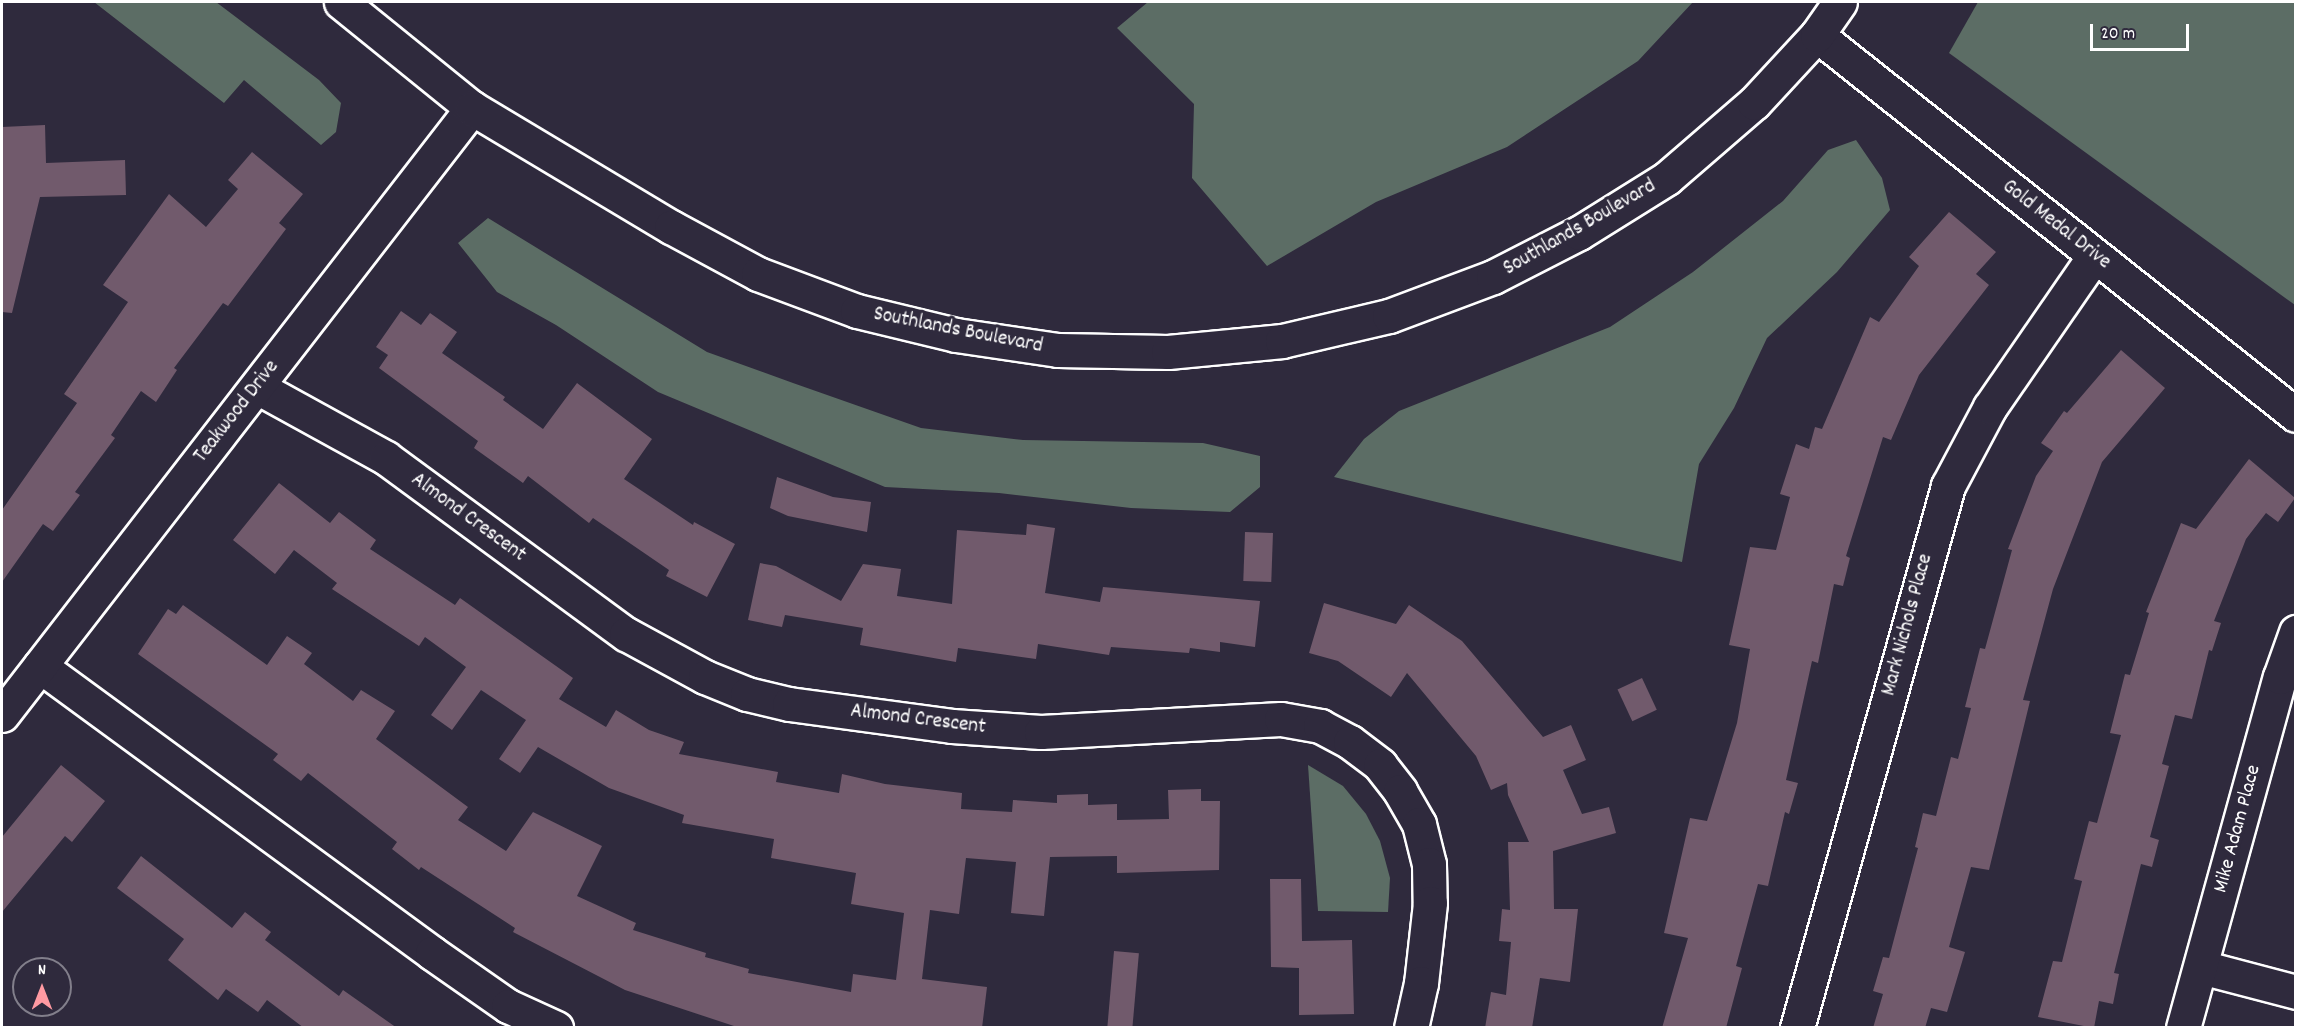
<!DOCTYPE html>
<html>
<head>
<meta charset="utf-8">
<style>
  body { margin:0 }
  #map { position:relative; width:2297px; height:1029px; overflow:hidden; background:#2f2a3d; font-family:Dekko,sans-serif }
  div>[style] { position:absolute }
  .green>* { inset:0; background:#5c6d65 }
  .building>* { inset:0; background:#715a6c; transform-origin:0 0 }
  .roads { filter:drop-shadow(2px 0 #fff) drop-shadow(-2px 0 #fff) drop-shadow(0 2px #fff) drop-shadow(0 -2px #fff) }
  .minor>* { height:33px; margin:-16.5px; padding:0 16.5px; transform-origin:16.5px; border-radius:16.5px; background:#2f2a3d }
  .secondary>* { height:33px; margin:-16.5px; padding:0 16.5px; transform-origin:16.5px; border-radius:16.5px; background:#2f2a3d }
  span { translate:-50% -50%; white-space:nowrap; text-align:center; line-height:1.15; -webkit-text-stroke:6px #2f2a3d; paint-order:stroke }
  .street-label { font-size:21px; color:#fff }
  .frame { position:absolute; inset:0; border:3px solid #fff; pointer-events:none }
  .north { position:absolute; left:12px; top:957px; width:60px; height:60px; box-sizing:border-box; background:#2f2a3d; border:2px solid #827f8b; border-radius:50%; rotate:0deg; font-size:16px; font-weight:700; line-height:24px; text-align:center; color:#fff }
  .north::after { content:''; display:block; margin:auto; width:21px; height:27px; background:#ff9aa2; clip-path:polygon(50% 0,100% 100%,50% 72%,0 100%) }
  .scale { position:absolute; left:2090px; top:24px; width:99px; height:27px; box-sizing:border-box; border:3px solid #fff; border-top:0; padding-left:8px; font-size:18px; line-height:21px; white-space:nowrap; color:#fff; -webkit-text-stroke:4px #2f2a3d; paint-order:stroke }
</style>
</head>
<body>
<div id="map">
  <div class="green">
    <i style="clip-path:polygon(94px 2px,216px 2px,319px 80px,341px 103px,336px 132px,321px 145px,244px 80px,224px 103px)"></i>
    <i style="clip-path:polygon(1148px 2px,1693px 2px,1638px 61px,1507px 147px,1376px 202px,1267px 266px,1192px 178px,1194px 104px,1117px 28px)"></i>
    <i style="clip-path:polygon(1978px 2px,2295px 2px,2295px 305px,1949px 53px)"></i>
    <i style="clip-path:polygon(1856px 140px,1882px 178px,1890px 210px,1837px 272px,1767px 338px,1734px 408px,1699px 464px,1682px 562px,1334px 477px,1364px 439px,1399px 411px,1610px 327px,1693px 272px,1783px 201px,1828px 150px)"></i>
    <i style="clip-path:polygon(488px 218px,707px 352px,793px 383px,921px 428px,1023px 440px,1203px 443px,1260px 456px,1260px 487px,1230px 512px,1131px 508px,999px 493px,885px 487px,658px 392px,556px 325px,497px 292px,458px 243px)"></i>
    <i style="clip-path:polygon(1308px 765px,1343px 786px,1366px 814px,1380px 841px,1390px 878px,1388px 912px,1318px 911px)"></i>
  </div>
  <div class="building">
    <i style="clip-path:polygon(45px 125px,46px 163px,125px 160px,126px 195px,40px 197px,12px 313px,2px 312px,2px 127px)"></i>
    <i style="clip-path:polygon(252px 152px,303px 194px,279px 223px,286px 229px,228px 306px,223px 303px,174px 368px,177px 370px,156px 402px,141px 391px,111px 435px,115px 438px,75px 492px,80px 495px,53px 531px,43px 524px,2px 582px,2px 510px,77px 403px,64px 394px,128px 302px,103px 285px,169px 194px,206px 227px,238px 189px,228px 180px)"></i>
    <i style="clip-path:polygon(1949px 212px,1996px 252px,1976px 274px,1989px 285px,1919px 375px,1891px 440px,1883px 437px,1846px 556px,1850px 558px,1843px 586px,1834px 584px,1818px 663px,1812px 661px,1786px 780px,1798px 783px,1789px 814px,1785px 812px,1768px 886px,1758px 884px,1736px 966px,1742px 968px,1726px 1028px,1662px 1028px,1688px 938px,1664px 933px,1690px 818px,1707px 821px,1737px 723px,1750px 649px,1729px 645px,1750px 547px,1776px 550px,1790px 497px,1780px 494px,1796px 444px,1809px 449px,1815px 427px,1822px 429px,1870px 317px,1879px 322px,1919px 266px,1909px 257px)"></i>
    <i style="clip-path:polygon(401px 311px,421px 325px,430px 313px,457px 332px,442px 353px,505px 397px,503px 400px,543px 429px,577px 383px,652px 439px,624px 479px,693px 525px,694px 522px,735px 544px,707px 597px,666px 576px,669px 570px,593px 518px,589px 523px,528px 476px,523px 483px,474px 448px,478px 441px,379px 368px,388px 355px,376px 347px)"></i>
    <i style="clip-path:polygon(2121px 350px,2165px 388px,2102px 462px,2053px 589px,2023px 700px,2030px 701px,1989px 870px,1971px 867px,1949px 947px,1965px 952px,1947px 1012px,1931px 1008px,1925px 1028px,1873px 1028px,1883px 994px,1873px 991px,1883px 957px,1889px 958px,1918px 848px,1915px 847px,1923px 813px,1936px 816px,1951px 757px,1958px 759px,1971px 708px,1965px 707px,1980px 648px,1985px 649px,2012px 550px,2008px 549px,2036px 476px,2053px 451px,2041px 443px,2064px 411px,2067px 413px)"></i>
    <i style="clip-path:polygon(2249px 459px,2295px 498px,2278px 522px,2266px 513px,2246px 539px,2214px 621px,2221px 623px,2212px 651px,2209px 650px,2192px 719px,2175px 715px,2162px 764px,2169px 766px,2150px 837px,2159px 840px,2152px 867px,2141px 864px,2114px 973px,2119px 974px,2113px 1004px,2099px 1001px,2094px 1028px,2038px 1017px,2053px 961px,2062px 962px,2082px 881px,2074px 879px,2089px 821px,2097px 823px,2121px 735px,2110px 733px,2125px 674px,2130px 675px,2149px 613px,2146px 612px,2181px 523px,2196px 529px)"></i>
    <i style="clip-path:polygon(777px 477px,833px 497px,871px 502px,867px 532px,788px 516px,770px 508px)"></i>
    <i style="clip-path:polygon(279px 483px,330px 523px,339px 512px,376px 540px,370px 549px,455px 605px,460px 598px,573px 678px,559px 699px,606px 727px,616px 710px,649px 730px,684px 742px,679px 754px,778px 772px,776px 782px,839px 793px,842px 774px,885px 784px,962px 793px,961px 809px,1012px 812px,1013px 800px,1057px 803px,1057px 795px,1088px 794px,1088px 805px,1117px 804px,1117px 820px,1169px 819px,1168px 790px,1201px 789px,1201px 801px,1220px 801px,1219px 870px,1117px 873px,1117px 856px,1050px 857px,1044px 916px,1011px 913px,1016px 862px,966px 858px,959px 914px,930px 910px,922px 979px,987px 987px,982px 1028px,740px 1028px,625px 990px,513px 932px,515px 928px,421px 867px,419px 870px,392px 849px,397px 842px,308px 773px,301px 781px,273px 760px,278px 754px,138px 654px,168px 609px,176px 614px,183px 605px,267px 665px,287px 636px,312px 653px,304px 664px,353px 701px,361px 690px,395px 711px,376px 739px,468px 807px,458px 820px,506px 851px,533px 812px,602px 846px,577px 896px,636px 923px,633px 930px,706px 953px,705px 957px,749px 969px,748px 973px,851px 992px,853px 974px,896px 980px,904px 913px,851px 904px,856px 873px,771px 858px,774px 839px,682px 823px,684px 815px,609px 788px,538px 747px,520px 773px,499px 759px,526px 720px,481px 690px,452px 730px,431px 715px,466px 667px,425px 637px,419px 646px,332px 589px,337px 583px,294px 550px,275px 574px,233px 540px)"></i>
    <i style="clip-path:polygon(1027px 524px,1055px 528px,1045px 593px,1100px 602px,1103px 587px,1260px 601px,1255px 647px,1220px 642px,1220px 652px,1190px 648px,1189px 653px,1111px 647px,1109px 655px,1038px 644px,1036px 659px,958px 648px,956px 662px,860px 645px,863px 628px,785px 615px,782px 627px,748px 620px,760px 563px,776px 566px,841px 601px,863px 564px,901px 569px,897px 596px,952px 604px,957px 530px,1026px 535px)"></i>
    <i style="left:1245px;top:532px;width:28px;height:49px;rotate:2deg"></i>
    <i style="clip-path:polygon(1324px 603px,1396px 624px,1409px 605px,1462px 641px,1543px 737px,1571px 725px,1586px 760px,1563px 770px,1582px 814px,1609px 807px,1616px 833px,1553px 851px,1554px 909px,1578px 909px,1570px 982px,1540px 978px,1532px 1028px,1485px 1028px,1491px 992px,1506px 995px,1511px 942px,1499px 941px,1502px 909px,1510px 910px,1508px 842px,1529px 842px,1508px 795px,1507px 783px,1491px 790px,1476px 756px,1407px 673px,1391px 697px,1338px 661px,1309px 653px)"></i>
    <i style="left:1642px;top:678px;width:35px;height:27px;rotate:65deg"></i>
    <i style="clip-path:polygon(61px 765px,105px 801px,72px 842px,65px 836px,2px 912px,2px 837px)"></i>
    <i style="clip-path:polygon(141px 856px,232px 928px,245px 912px,271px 932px,265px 940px,339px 996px,343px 990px,397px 1028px,304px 1028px,267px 1000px,258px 1012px,226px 989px,218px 1000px,168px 960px,184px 939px,117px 888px)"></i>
    <i style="clip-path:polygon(1270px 879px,1301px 879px,1302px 941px,1352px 940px,1354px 1014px,1299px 1015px,1299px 968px,1271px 967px)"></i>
    <i style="left:1114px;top:951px;width:25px;height:77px;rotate:5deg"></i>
  </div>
  <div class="roads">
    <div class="minor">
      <i style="left:1817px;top:35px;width:611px;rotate:38.43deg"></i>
      <i style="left:257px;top:387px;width:147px;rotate:28.8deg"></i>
      <i style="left:386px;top:458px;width:298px;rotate:36.3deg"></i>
      <i style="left:626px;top:634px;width:90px;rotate:28.6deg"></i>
      <i style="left:705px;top:677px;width:45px;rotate:22deg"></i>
      <i style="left:747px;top:694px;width:43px;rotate:13.4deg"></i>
      <i style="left:789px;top:704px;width:164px;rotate:7.7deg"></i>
      <i style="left:952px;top:726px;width:89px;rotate:3.9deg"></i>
      <i style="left:1041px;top:732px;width:240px;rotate:-3.1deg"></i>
      <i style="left:1281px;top:719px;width:40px;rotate:10deg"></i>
      <i style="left:1320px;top:726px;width:34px;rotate:28deg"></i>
      <i style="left:1350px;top:742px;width:38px;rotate:37deg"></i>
      <i style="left:1380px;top:765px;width:33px;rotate:52deg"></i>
      <i style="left:1400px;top:791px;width:38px;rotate:60deg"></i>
      <i style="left:1419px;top:824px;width:41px;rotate:76deg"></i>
      <i style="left:1429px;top:864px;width:39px;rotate:89deg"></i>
      <i style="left:1430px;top:903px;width:81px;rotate:96.4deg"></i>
      <i style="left:1421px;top:983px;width:46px;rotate:102.5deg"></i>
      <i style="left:40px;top:666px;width:486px;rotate:36.2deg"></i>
      <i style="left:432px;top:953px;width:93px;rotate:34.9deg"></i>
      <i style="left:508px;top:1006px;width:53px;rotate:24.6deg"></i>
      <i style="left:2px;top:715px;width:768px;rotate:-52.25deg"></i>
      <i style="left:2201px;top:967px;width:98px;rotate:14.7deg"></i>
      <i style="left:1797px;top:1028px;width:563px;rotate:-74.43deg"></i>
      <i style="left:1948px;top:486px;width:89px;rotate:-62deg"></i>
      <i style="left:1990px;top:407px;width:183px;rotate:-55.4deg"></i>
      <i style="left:2183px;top:1028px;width:364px;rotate:-74.6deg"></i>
      <i style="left:2280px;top:677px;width:48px;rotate:-70.4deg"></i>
    </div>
    <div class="secondary">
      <i style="left:341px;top:2px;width:169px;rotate:39deg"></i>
      <i style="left:472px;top:108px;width:232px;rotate:30.9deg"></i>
      <i style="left:671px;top:227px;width:99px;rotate:28.4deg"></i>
      <i style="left:758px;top:274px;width:106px;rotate:20.5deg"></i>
      <i style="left:857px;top:311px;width:102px;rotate:13.6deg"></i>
      <i style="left:956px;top:335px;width:103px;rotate:8.4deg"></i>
      <i style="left:1058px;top:350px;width:110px;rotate:1deg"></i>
      <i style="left:1168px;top:352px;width:115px;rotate:-5.5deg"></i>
      <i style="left:1282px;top:341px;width:110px;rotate:-13.2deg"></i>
      <i style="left:1389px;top:316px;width:111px;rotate:-20.6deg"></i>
      <i style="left:1493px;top:277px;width:97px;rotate:-27.1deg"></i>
      <i style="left:1579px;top:233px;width:104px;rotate:-32deg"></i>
      <i style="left:1667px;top:178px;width:115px;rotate:-40.8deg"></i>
      <i style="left:1754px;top:103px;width:93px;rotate:-47.2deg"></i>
      <i style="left:1817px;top:35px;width:40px;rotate:-55.1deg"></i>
    </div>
  </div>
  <div class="street-label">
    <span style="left:2056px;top:225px;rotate:38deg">Gold Medal Drive</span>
    <span style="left:1580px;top:228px;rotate:-30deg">Southlands Boulevard</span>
    <span style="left:958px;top:331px;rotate:11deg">Southlands Boulevard</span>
    <span style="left:237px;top:412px;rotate:-52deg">Teakwood Drive</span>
    <span style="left:468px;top:518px;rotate:36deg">Almond Crescent</span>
    <span style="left:1908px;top:625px;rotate:-75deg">Mark Nichols Place</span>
    <span style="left:918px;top:720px;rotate:7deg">Almond Crescent</span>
    <span style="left:2238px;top:829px;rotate:-75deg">Mike Adam Place</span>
  </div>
  <div class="frame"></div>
  <div class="north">N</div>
  <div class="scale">20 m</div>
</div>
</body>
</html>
